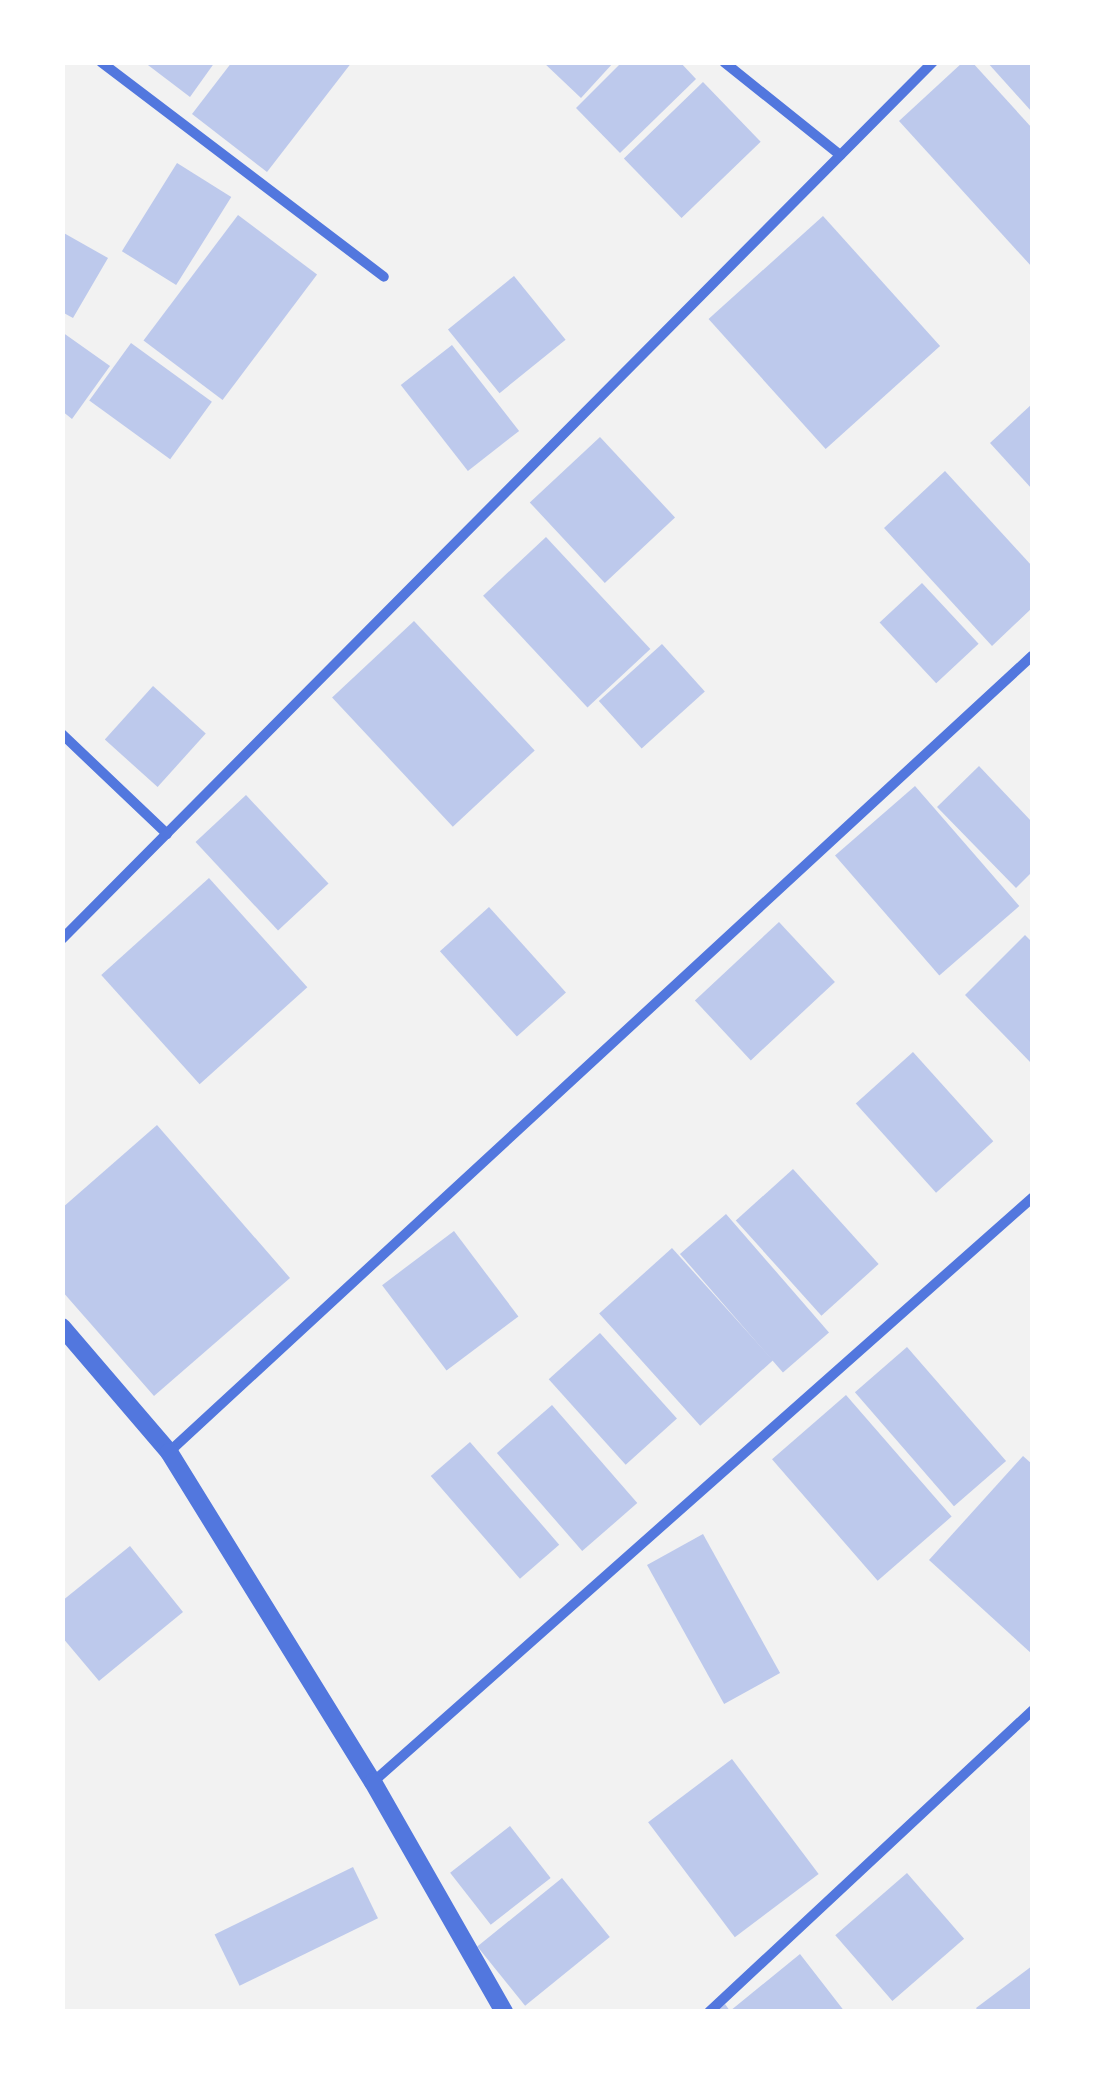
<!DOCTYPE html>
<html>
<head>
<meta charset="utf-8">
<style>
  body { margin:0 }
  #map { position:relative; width:1095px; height:2074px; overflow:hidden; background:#f2f2f2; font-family:Georgia,serif }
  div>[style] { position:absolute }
  .building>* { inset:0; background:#bdc9ec; transform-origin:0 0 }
  .minor>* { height:10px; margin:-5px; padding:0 5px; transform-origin:5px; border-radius:5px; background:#5277de }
  .tertiary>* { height:18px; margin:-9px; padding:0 9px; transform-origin:9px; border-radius:9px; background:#5277de }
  span { translate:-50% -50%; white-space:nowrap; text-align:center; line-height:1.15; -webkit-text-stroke:10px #fff; paint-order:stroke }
  .frame { position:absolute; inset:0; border:65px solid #fff; pointer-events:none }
</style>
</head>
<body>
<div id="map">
  <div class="building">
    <i style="clip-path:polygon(144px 62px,215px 62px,190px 97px)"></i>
    <i style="clip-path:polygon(232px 62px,352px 62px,267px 172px,192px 114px)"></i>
    <i style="clip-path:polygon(543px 62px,614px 62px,581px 98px)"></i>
    <i style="clip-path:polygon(622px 62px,680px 62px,696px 79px,620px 153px,576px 108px)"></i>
    <i style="clip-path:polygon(963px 62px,972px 62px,1032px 128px,1032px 267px,899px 121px)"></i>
    <i style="clip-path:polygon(987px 62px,1032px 62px,1032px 112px)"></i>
    <i style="left:703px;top:82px;width:83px;height:110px;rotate:46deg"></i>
    <i style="left:177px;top:163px;width:64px;height:104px;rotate:32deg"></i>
    <i style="left:238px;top:215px;width:99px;height:157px;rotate:37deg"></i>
    <i style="left:823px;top:216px;width:175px;height:154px;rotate:48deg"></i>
    <i style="clip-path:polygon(62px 232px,108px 258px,73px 318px,62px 312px)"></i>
    <i style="left:514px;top:276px;width:82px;height:85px;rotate:51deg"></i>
    <i style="clip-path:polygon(62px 332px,110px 366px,72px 419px,62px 411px)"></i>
    <i style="left:131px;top:343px;width:100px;height:71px;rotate:36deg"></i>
    <i style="left:452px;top:345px;width:109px;height:65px;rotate:52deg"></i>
    <i style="clip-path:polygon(1032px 404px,1032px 489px,990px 443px)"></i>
    <i style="left:600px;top:437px;width:110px;height:96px;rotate:47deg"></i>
    <i style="clip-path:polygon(945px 471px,1032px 566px,1032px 608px,992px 646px,884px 528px)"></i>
    <i style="left:546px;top:537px;width:153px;height:86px;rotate:47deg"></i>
    <i style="left:922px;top:583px;width:83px;height:58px;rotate:47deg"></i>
    <i style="left:414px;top:621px;width:177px;height:112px;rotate:47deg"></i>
    <i style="left:662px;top:644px;width:64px;height:85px;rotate:48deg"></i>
    <i style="left:153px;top:686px;width:71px;height:72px;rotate:42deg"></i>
    <i style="clip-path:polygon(979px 766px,1032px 822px,1032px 872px,1016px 888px,937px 807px)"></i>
    <i style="left:915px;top:786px;width:159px;height:106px;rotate:49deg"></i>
    <i style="left:246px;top:795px;width:121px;height:69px;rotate:47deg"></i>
    <i style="left:209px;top:878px;width:147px;height:145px;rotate:48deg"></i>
    <i style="left:489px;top:907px;width:115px;height:66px;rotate:48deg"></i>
    <i style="left:779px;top:922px;width:82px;height:115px;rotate:47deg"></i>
    <i style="clip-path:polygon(1025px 935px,1032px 942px,1032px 1064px,965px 995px)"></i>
    <i style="left:913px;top:1052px;width:120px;height:77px;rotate:48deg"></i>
    <i style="clip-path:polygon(157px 1125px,290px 1278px,154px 1396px,62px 1291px,62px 1208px)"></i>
    <i style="left:793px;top:1169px;width:128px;height:77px;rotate:48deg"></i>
    <i style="left:726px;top:1214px;width:157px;height:61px;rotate:49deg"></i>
    <i style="left:454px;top:1231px;width:107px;height:90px;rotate:53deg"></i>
    <i style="left:672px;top:1248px;width:151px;height:98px;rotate:48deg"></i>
    <i style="left:600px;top:1333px;width:115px;height:69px;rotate:48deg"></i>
    <i style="left:907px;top:1347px;width:151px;height:69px;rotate:49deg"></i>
    <i style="left:846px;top:1395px;width:161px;height:98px;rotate:49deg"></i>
    <i style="left:552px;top:1405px;width:130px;height:73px;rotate:49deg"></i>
    <i style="left:470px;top:1442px;width:136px;height:52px;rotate:49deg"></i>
    <i style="clip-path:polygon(1023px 1456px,1032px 1464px,1032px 1654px,929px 1560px)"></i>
    <i style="left:703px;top:1534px;width:159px;height:64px;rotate:61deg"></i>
    <i style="clip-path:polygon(130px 1546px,183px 1612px,99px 1681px,62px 1637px,62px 1601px)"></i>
    <i style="left:732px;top:1759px;width:144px;height:105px;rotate:53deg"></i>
    <i style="left:510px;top:1826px;width:66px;height:76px;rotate:52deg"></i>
    <i style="left:353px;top:1867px;width:57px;height:154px;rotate:64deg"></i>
    <i style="left:907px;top:1873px;width:87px;height:95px;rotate:49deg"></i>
    <i style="left:562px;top:1878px;width:76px;height:109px;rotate:51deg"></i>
    <i style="clip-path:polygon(800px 1954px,845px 2012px,715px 2012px,725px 2004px,730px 2011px)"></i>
    <i style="clip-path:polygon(1032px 1966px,1032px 2012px,979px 2012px,976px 2008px)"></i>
  </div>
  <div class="minor">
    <i style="left:101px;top:62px;width:355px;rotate:37.2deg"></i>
    <i style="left:724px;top:62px;width:149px;rotate:38.7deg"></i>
    <i style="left:62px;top:734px;width:145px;rotate:43.6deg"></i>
    <i style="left:62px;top:939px;width:1236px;rotate:-45.2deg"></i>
    <i style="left:169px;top:1452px;width:1174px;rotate:-42.69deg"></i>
    <i style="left:373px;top:1782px;width:881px;rotate:-41.55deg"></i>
    <i style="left:709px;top:2012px;width:442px;rotate:-43deg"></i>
  </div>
  <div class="tertiary">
    <i style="left:62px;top:1327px;width:165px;rotate:49.4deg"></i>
    <i style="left:169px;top:1452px;width:388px;rotate:58.3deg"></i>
    <i style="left:373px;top:1782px;width:265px;rotate:60.3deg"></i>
  </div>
  <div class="frame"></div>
</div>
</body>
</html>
